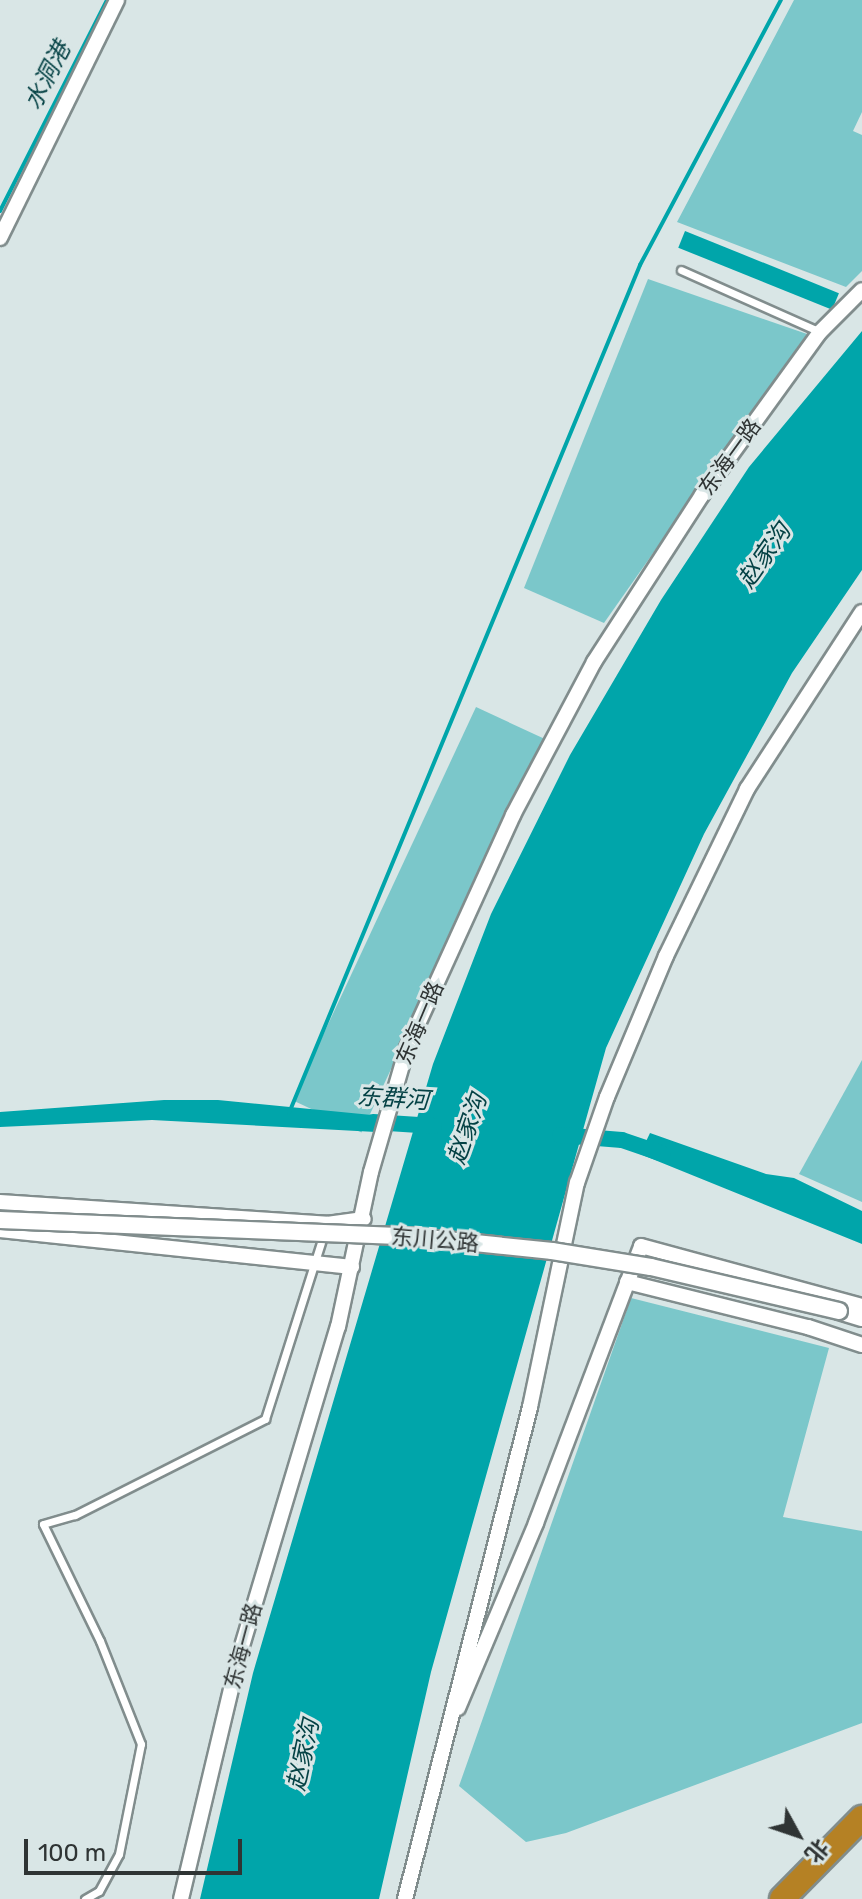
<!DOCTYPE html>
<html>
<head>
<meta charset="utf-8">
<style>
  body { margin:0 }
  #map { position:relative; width:862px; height:1899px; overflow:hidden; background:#d9e6e6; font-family:Rubik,"Noto Sans SC",sans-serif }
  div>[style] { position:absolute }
  .green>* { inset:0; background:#7bc7ca; transform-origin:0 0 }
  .water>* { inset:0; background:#00a5aa; transform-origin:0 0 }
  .stream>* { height:4px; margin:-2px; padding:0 2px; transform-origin:2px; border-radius:2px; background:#00a5aa }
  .canal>* { height:16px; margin:-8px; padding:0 8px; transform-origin:8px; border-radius:8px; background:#00a5aa }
  .roads { filter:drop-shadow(2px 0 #818d8d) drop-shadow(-2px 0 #818d8d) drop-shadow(0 2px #818d8d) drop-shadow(0 -2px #818d8d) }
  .service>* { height:7px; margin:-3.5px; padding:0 3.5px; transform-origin:3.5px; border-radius:3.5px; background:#fff }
  .minor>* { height:14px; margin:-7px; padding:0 7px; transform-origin:7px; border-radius:7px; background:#fff }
  .tertiary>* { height:16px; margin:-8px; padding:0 8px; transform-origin:8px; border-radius:8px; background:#fff }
  .motorway>* { height:24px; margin:-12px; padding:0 12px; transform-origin:12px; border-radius:12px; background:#b58124 }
  .bridges { filter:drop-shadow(2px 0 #818d8d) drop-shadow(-2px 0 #818d8d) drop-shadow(0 2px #818d8d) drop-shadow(0 -2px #818d8d) }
  .tertiary-bridge>* { height:16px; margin:-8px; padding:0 8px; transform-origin:8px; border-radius:8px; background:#fff }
  span { translate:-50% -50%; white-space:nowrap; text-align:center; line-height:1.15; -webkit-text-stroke:6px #d9e6e6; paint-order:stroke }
  .street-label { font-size:22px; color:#2f3434 }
  .water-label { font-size:24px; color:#054245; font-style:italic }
  .north { position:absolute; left:758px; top:1795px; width:80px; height:80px; -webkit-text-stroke:6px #d9e6e6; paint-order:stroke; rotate:130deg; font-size:22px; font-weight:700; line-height:32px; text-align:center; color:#2f3434 }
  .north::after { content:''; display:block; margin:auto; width:28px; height:36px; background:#2f3434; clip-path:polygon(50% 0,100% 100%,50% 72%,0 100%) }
  .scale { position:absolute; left:24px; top:1839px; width:218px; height:36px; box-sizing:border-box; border:4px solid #2f3434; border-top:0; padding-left:10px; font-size:24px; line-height:28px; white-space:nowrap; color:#2f3434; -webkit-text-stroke:6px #d9e6e6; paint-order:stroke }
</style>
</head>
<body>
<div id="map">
  <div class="green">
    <i style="clip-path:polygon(794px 0,862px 0,862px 112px,853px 131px,862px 135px,862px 271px,846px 287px,677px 222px)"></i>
    <i style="clip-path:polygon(648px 279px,807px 334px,604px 623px,524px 588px)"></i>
    <i style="left:476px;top:707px;width:76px;height:434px;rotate:25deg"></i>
    <i style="clip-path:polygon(862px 1060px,862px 1202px,799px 1174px)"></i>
    <i style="clip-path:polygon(631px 1298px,829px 1348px,783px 1517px,862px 1531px,862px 1723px,566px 1833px,526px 1842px,459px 1786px)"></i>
  </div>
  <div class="water">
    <i style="left:685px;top:231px;width:166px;height:18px;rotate:22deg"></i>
    <i style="clip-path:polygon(862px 331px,862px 570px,792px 673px,704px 834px,606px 1048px,431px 1672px,379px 1899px,200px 1899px,253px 1673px,433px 1064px,491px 914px,570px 755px,661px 600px,749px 467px)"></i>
    <i style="clip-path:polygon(164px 1100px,218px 1100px,382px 1116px,376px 1132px,152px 1120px,0 1127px,0 1112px)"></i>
    <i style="clip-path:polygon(650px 1133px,766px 1174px,794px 1178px,862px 1211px,862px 1244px,640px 1154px)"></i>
  </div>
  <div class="stream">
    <i style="left:0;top:211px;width:237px;rotate:-63.1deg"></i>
    <i style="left:289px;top:1113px;width:918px;rotate:-67.51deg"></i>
    <i style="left:640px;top:265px;width:300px;rotate:-62deg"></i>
  </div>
  <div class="canal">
    <i style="left:373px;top:1122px;width:61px;rotate:3.8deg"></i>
    <i style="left:560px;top:1135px;width:62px;rotate:4.6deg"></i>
    <i style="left:622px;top:1140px;width:43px;rotate:18.9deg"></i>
  </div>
  <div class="roads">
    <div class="service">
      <i style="left:681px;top:270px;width:152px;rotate:24deg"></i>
      <i style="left:85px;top:1899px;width:16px;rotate:-30deg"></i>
      <i style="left:99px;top:1891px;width:42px;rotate:-61.6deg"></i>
      <i style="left:119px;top:1854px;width:112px;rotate:-78.7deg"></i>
      <i style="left:141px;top:1744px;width:111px;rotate:-111.7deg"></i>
      <i style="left:100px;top:1641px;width:130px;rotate:-116deg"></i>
      <i style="left:43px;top:1524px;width:33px;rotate:-16deg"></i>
      <i style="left:75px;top:1515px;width:213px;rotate:-26.8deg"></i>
      <i style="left:265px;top:1419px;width:195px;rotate:-72.4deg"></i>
    </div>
    <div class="minor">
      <i style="left:0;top:238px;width:265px;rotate:-63.8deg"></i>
      <i style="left:0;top:1202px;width:328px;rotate:3.8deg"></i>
      <i style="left:327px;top:1224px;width:37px;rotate:-8deg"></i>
      <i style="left:0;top:1230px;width:354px;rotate:6deg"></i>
      <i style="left:627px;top:1282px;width:187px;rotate:14deg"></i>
      <i style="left:808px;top:1327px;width:57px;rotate:18.4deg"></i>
      <i style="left:458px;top:1708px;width:201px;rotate:-67.1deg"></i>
      <i style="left:536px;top:1523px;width:296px;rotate:-69.2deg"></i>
      <i style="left:641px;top:1246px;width:229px;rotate:15.2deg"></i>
      <i style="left:181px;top:1899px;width:250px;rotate:-76.6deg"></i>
      <i style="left:239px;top:1656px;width:344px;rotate:-73.3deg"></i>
      <i style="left:338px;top:1327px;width:158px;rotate:-78deg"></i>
      <i style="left:371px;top:1172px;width:129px;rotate:-73.8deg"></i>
      <i style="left:407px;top:1048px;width:256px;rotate:-65.5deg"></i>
      <i style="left:513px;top:815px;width:173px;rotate:-62.1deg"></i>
      <i style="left:594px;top:662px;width:199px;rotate:-57.1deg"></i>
      <i style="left:702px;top:495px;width:201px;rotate:-54.1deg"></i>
      <i style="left:820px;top:332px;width:59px;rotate:-45deg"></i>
      <i style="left:405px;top:1899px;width:508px;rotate:-75.74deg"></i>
      <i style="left:530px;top:1407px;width:229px;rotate:-78.2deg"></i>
      <i style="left:577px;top:1183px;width:91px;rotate:-70.8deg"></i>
      <i style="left:607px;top:1097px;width:153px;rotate:-67.3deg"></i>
      <i style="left:666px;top:956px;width:186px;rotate:-64.1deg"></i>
      <i style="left:747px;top:789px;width:211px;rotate:-57deg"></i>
    </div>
    <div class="tertiary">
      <i style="left:839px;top:1311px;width:24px;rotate:17deg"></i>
    </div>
    <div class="motorway">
      <i style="left:782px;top:1899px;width:114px;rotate:-45.4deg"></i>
    </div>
  </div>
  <div class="bridges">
    <div class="tertiary-bridge">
      <i style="left:0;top:1220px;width:417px;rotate:2.3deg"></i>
      <i style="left:417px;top:1237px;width:136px;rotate:5.9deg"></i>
      <i style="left:552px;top:1251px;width:100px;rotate:9.2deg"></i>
      <i style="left:651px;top:1267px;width:193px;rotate:13.2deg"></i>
    </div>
  </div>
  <div class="street-label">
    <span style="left:730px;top:457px;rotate:-54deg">东海一路</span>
    <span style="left:420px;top:1023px;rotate:-67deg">东海一路</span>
    <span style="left:435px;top:1240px;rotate:5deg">东川公路</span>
    <span style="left:243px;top:1646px;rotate:-75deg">东海一路</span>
  </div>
  <div class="water-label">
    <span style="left:48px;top:76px;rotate:-63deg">水洞港</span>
    <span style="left:765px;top:556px;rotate:-55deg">赵家沟</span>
    <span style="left:393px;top:1099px;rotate:4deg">东群河</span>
    <span style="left:468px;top:1129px;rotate:-71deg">赵家沟</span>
    <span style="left:304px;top:1755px;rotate:-78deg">赵家沟</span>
  </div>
  <div class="north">北</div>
  <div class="scale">100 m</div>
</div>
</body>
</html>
